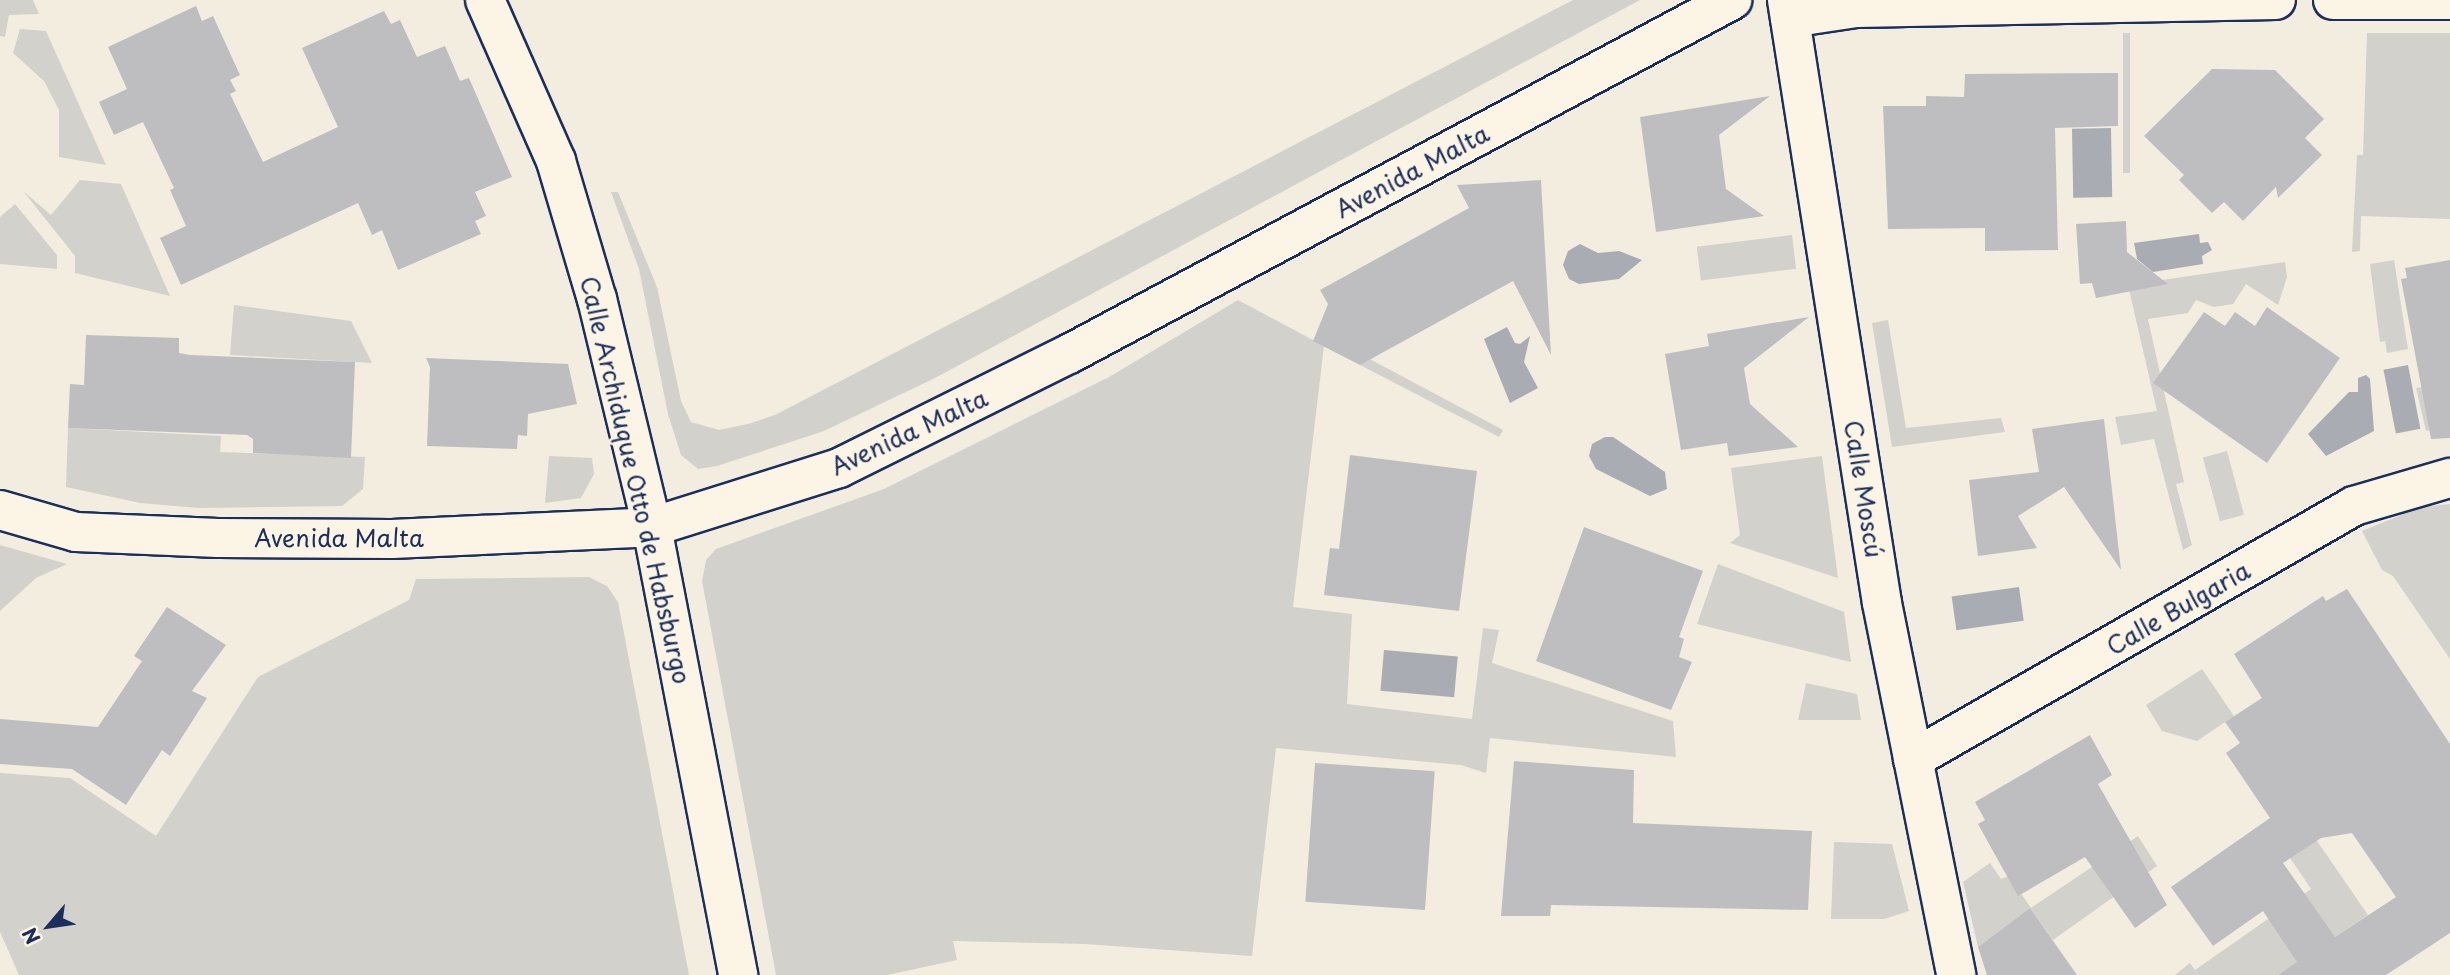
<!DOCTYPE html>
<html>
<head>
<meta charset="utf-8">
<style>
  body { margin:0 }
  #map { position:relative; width:2450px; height:975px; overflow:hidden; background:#f3ede0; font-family:"Playpen Sans",sans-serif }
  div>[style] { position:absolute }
  .green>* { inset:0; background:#d3d1cc; transform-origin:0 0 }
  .water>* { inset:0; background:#a9acb3; transform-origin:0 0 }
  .building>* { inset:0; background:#bebec0; transform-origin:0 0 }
  .roads { filter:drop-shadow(2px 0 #1b2f5e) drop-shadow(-2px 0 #1b2f5e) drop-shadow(0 2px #1b2f5e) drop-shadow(0 -2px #1b2f5e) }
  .street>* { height:38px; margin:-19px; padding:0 19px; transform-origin:19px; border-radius:19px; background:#fcf5e5 }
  span { translate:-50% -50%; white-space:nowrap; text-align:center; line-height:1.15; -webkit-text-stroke:5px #fcf5e5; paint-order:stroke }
  .street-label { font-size:24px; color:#1b2f5e }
  .north { position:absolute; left:14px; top:891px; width:70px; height:70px; -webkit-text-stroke:5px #fcf5e5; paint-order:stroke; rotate:241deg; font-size:19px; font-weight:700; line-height:28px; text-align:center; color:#1b2f5e }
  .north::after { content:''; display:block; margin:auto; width:24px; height:32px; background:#1b2f5e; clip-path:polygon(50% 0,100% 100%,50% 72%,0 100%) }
</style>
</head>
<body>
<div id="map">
  <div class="green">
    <i style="clip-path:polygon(0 0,33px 0,39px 14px,9px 15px,5px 37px,0 36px)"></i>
    <i style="clip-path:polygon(1573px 0,1640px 0,933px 379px,824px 431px,717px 466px,698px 469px,681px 455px,668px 414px,639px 269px,611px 192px,618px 192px,657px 287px,681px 401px,691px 422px,719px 430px,748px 424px,775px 415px)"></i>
    <i style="clip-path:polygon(20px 29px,46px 31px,106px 165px,59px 157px,59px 110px,44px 81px,13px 53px)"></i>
    <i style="left:2123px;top:33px;width:7px;height:140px"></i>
    <i style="clip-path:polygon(2367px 33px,2450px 33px,2450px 219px,2361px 216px,2360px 251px,2352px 252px,2357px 155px,2363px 155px)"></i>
    <i style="clip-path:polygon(80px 180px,121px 184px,170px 296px,75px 273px,75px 256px,23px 191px,51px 215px)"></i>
    <i style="clip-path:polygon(15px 204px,57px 255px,57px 269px,0 264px,0 217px)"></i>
    <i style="left:1792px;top:235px;width:34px;height:96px;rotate:83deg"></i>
    <i style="clip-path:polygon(2394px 260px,2408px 349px,2387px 353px,2385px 341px,2380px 342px,2370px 264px)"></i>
    <i style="clip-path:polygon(2285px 262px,2287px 277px,2278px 305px,2246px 284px,2233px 304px,2214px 307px,2196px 300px,2188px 313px,2148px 319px,2184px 482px,2176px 484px,2192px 545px,2183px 550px,2154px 439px,2121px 445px,2115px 417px,2157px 411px,2128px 285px)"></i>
    <i style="clip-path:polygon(1238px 300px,1324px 346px,1293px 607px,1352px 614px,1347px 704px,1472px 719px,1483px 628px,1499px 630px,1492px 663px,1673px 721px,1676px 757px,1490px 738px,1486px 773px,1461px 765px,1276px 748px,1252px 956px,1085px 944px,953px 941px,957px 960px,887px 975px,776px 975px,702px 581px,706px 560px,716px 549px,884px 489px,1109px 377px)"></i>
    <i style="clip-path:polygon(234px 305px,351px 321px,372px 363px,230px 355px)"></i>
    <i style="clip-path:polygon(1888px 320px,1906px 428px,2001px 418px,2005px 432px,1892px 447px,1872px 323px)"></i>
    <i style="clip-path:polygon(1364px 356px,1503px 430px,1499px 437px,1360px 365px)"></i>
    <i style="clip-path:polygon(2450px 384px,2430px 430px,2426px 431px,2416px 388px)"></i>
    <i style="clip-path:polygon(68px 428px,221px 436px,220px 452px,365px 457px,363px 489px,342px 506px,199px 508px,140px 503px,66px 487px)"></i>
    <i style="left:2227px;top:451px;width:66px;height:25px;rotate:75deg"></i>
    <i style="clip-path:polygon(549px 456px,592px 458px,594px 474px,581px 498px,545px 503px)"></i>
    <i style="clip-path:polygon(1822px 456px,1838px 578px,1730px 543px,1740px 535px,1731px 468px)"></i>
    <i style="clip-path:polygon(2450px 504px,2450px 659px,2393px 576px,2382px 570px,2362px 531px,2421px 507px)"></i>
    <i style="clip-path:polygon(0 545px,67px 564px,36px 578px,0 611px)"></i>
    <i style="clip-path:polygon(1718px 564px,1844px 612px,1851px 662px,1697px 624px)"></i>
    <i style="clip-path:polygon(589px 577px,607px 586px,618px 602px,689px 975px,19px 975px,0 932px,0 773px,70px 778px,156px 836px,258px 677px,409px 600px,416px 579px)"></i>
    <i style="clip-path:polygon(2202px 669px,2234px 716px,2197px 741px,2162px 731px,2146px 705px)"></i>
    <i style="clip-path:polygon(1806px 683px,1857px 694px,1861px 720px,1798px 720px)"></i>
    <i style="clip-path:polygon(2313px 835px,2368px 915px,2278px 975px,2175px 975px,2190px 963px,2195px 970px,2311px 889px,2286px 852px)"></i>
    <i style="clip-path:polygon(2138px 836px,2157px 866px,2053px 940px,2030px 908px,1978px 947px,1963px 882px,1990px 863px,2001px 879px,2009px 876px,2031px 908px)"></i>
    <i style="clip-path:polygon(1834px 842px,1892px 844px,1909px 911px,1884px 919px,1831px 919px)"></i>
  </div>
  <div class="water">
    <i style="left:2111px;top:128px;width:69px;height:39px;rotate:89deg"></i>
    <i style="clip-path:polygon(2199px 234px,2200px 243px,2208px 242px,2212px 250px,2202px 256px,2203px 264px,2153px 272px,2137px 259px,2134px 243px)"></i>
    <i style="clip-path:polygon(1580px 244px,1598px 253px,1619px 251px,1642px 260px,1619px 279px,1579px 284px,1569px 279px,1563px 265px,1568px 251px)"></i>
    <i style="clip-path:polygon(1507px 327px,1515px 343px,1520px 344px,1530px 336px,1524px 362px,1538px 388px,1510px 403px,1484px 339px)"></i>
    <i style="left:2408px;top:365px;width:65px;height:25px;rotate:79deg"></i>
    <i style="clip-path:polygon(2366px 375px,2370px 379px,2374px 431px,2326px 456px,2308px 434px,2349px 392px,2358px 392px,2358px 378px)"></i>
    <i style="clip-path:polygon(1605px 437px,1613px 437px,1665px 472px,1667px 489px,1650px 496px,1596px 469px,1589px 456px,1592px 444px)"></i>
    <i style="left:2019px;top:587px;width:34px;height:68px;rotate:82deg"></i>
    <i style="left:1384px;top:650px;width:74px;height:41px;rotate:5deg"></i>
  </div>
  <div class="building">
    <i style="clip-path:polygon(196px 6px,202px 21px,213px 16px,240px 75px,230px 80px,236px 91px,230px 94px,263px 162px,338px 127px,302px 48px,384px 11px,391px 24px,400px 20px,417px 57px,445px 46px,460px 81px,469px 78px,512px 177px,475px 192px,486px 216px,475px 221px,481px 234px,398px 270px,382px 230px,372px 235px,358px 203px,181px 285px,160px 238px,186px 226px,170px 190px,174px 188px,143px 122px,114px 135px,99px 102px,127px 89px,108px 47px)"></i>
    <i style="clip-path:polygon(2212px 69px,2275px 70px,2324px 119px,2305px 138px,2322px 155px,2278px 198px,2276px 187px,2243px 221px,2224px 202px,2212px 213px,2179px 180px,2184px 175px,2144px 136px)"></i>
    <i style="clip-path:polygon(2118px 73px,2118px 126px,2055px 128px,2058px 250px,1985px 251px,1985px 228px,1888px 229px,1883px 106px,1926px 106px,1926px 96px,1964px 97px,1965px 74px)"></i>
    <i style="clip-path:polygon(1770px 96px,1719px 135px,1726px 189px,1764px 216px,1656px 232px,1640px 117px)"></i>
    <i style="clip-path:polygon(1541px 180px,1551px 355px,1513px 281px,1360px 365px,1313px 341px,1328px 304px,1320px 290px,1469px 208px,1457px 185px)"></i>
    <i style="clip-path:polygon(2126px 221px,2127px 252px,2168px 284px,2096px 298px,2092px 283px,2080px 284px,2076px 224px)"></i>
    <i style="clip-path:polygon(2450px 260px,2450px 438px,2431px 439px,2401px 279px,2407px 278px,2405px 268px)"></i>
    <i style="clip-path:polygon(2267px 307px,2340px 358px,2267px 463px,2153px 383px,2204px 312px,2225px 326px,2235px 312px,2255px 326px)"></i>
    <i style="clip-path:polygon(1809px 317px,1744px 368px,1750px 404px,1798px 447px,1729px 456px,1727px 443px,1681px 450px,1665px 354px,1709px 346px,1707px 334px)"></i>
    <i style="clip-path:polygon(86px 335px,179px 338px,179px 353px,190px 355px,355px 362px,351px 458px,253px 453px,253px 439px,247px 435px,68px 428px,70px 384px,84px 385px)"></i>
    <i style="clip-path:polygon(426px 358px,568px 364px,577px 404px,528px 414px,527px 436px,518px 435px,517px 449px,427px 446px,430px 367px)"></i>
    <i style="clip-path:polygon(2104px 419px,2121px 570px,2064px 487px,2018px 516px,2037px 548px,1978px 556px,1969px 480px,2039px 472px,2032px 429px)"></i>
    <i style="clip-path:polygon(1350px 455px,1477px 471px,1459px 611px,1324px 595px,1330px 548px,1339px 549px)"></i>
    <i style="clip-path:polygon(1584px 527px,1703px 571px,1679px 637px,1684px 639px,1679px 657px,1692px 662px,1671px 710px,1536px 661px)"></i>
    <i style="clip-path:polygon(evenodd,2347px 589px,2450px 744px,2450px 933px,2386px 975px,2278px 975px,2297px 962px,2263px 911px,2213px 946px,2171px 887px,2270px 818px,2226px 753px,2240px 743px,2225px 722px,2262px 698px,2234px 654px,2323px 596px,2326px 601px,2347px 589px,2352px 833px,2396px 897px,2335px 937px,2283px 863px,2321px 838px,2352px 833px)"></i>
    <i style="clip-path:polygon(167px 607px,226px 645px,192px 691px,207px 698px,170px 756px,162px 750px,126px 805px,72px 769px,0 764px,0 719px,98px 727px,142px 661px,134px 656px)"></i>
    <i style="clip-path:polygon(2090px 735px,2112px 775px,2098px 784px,2167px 905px,2135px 928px,2085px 857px,2018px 896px,1978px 824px,1985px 820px,1975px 802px)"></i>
    <i style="clip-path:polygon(1514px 761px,1634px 770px,1633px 823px,1812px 831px,1808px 910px,1551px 905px,1550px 916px,1501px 916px)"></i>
    <i style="left:1315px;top:763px;width:120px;height:139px;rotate:4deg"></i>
    <i style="clip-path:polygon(2030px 908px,2077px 975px,1987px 975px,1978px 947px)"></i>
  </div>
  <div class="roads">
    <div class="street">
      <i style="left:485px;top:0;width:176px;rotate:66.2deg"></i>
      <i style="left:556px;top:161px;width:144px;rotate:73.5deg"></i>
      <i style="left:597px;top:299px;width:235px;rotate:76.4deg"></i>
      <i style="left:652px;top:527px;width:456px;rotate:79.1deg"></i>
      <i style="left:1787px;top:0;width:610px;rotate:81.05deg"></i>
      <i style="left:1882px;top:603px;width:379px;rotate:78.7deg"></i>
      <i style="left:2333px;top:0;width:117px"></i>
      <i style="left:1790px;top:18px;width:67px;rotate:-8.6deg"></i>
      <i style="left:1856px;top:8px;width:420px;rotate:-1.1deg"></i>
      <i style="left:0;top:510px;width:79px;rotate:16.1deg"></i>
      <i style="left:76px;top:532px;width:142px;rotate:2.4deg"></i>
      <i style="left:218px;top:538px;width:174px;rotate:0.3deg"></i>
      <i style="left:392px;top:539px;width:260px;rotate:-2.6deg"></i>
      <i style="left:652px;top:527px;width:196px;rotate:-17.5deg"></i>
      <i style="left:839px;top:468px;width:257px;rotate:-26.4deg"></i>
      <i style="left:1069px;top:354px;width:752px;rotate:-28.1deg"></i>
      <i style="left:1913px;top:759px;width:508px;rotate:-29.84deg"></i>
      <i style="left:2354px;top:506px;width:100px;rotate:-16.3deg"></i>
    </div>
  </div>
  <div class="street-label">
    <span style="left:1412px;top:171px;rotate:-28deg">Avenida Malta</span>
    <span style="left:909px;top:432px;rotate:-25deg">Avenida Malta</span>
    <span style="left:636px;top:480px;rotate:77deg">Calle Archiduque Otto de Habsburgo</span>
    <span style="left:1864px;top:489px;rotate:81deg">Calle Moscú</span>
    <span style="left:339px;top:538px">Avenida Malta</span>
    <span style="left:2178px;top:608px;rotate:-30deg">Calle Bulgaria</span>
  </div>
  <div class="north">N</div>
</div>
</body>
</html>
